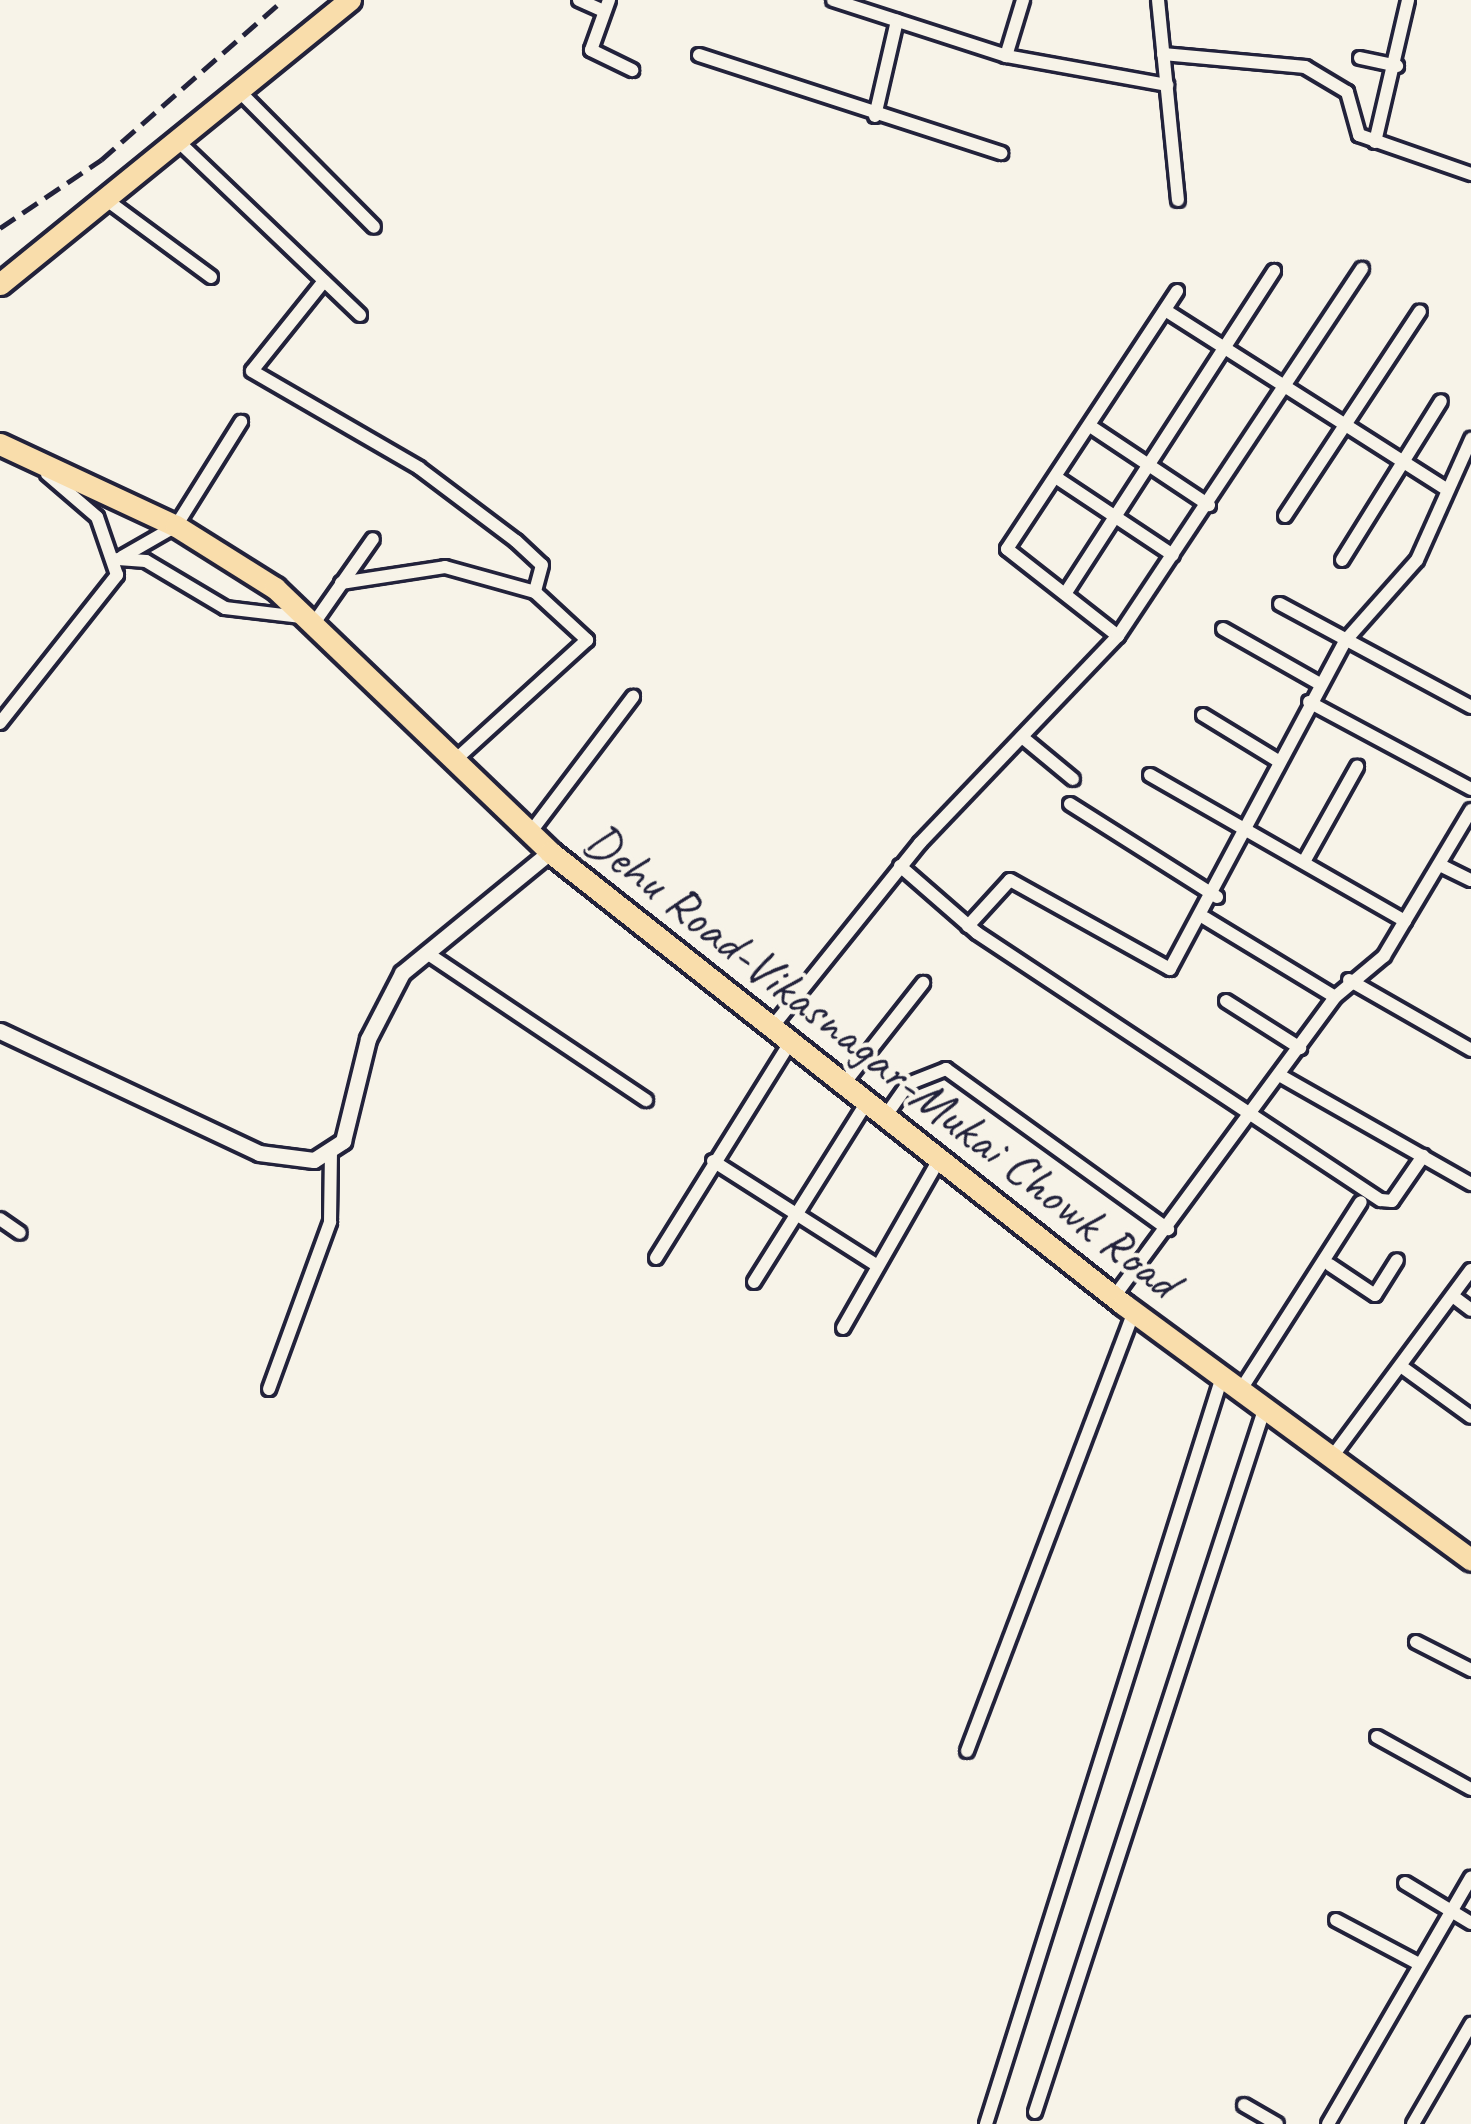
<!DOCTYPE html>
<html>
<head>
<meta charset="utf-8">
<style>
  body { margin:0 }
  #map { position:relative; width:1471px; height:2124px; overflow:hidden; background:#f7f3e8; font-family:Caveat,sans-serif }
  div>[style] { position:absolute }
  .roads { filter:drop-shadow(3px 0 #22223b) drop-shadow(-3px 0 #22223b) drop-shadow(0 3px #22223b) drop-shadow(0 -3px #22223b) }
  .minor>* { height:12px; margin:-6px; padding:0 6px; transform-origin:6px; border-radius:6px; background:#f7f3e8 }
  .tertiary>* { height:15px; margin:-7.5px; padding:0 7.5px; transform-origin:7.5px; border-radius:7.5px; background:#f7f3e8 }
  .primary>* { height:21px; margin:-10.5px; padding:0 10.5px; transform-origin:10.5px; border-radius:10.5px; background:#f9ddab }
  .rail>* { height:4.5px; margin-top:-2.25px; transform-origin:0; background:repeating-linear-gradient(90deg,#22223b 0 18px,transparent 0 27px) }
  span { translate:-50% -50%; white-space:nowrap; text-align:center; line-height:1.15; -webkit-text-stroke:9px #f7f3e8; paint-order:stroke }
  .street-label { font-size:51px; color:#22223b }
</style>
</head>
<body>
<div id="map">
  <div class="roads">
    <div class="minor">
      <i style="left:579px;top:0;width:27px;rotate:24deg"></i>
      <i style="left:609px;top:0;width:53px;rotate:109.8deg"></i>
      <i style="left:591px;top:50px;width:46px;rotate:26deg"></i>
      <i style="left:833px;top:0;width:182px;rotate:17.9deg"></i>
      <i style="left:1006px;top:56px;width:164px;rotate:10.2deg"></i>
      <i style="left:1158px;top:0;width:201px;rotate:84.3deg"></i>
      <i style="left:1163px;top:54px;width:143px;rotate:5.2deg"></i>
      <i style="left:1305px;top:67px;width:49px;rotate:30.8deg"></i>
      <i style="left:1347px;top:92px;width:45px;rotate:74.4deg"></i>
      <i style="left:1359px;top:135px;width:119px;rotate:19.2deg"></i>
      <i style="left:699px;top:55px;width:318px;rotate:18deg"></i>
      <i style="left:1006px;top:56px;width:59px;rotate:-73.1deg"></i>
      <i style="left:1360px;top:58px;width:38px;rotate:12deg"></i>
      <i style="left:240px;top:92px;width:190px;rotate:45.2deg"></i>
      <i style="left:875px;top:116px;width:98px;rotate:-77deg"></i>
      <i style="left:1375px;top:142px;width:146px;rotate:-76.9deg"></i>
      <i style="left:180px;top:143px;width:249px;rotate:43.7deg"></i>
      <i style="left:108px;top:201px;width:128px;rotate:36.4deg"></i>
      <i style="left:324px;top:281px;width:115px;rotate:128.7deg"></i>
      <i style="left:252px;top:371px;width:193px;rotate:30.1deg"></i>
      <i style="left:419px;top:468px;width:121px;rotate:37deg"></i>
      <i style="left:516px;top:541px;width:35px;rotate:43deg"></i>
      <i style="left:542px;top:565px;width:28px;rotate:105deg"></i>
      <i style="left:535px;top:592px;width:71px;rotate:42.7deg"></i>
      <i style="left:587px;top:640px;width:181px;rotate:137.7deg"></i>
      <i style="left:1165px;top:310px;width:333px;rotate:32.5deg"></i>
      <i style="left:1090px;top:426px;width:143px;rotate:33.6deg"></i>
      <i style="left:1057px;top:478px;width:139px;rotate:33.6deg"></i>
      <i style="left:1285px;top:516px;width:245px;rotate:-56.6deg"></i>
      <i style="left:122px;top:557px;width:62px;rotate:-29.9deg"></i>
      <i style="left:176px;top:526px;width:123px;rotate:-58deg"></i>
      <i style="left:118px;top:559px;width:28px;rotate:4deg"></i>
      <i style="left:146px;top:561px;width:92px;rotate:30.7deg"></i>
      <i style="left:225px;top:608px;width:77px;rotate:6.8deg"></i>
      <i style="left:1342px;top:560px;width:187px;rotate:-58.1deg"></i>
      <i style="left:341px;top:583px;width:105px;rotate:-8.7deg"></i>
      <i style="left:445px;top:567px;width:93px;rotate:15.5deg"></i>
      <i style="left:1065px;top:594px;width:385px;rotate:-57.1deg"></i>
      <i style="left:1280px;top:604px;width:217px;rotate:28.3deg"></i>
      <i style="left:312px;top:626px;width:106px;rotate:-55deg"></i>
      <i style="left:1223px;top:629px;width:112px;rotate:29.6deg"></i>
      <i style="left:1118px;top:636px;width:141px;rotate:-141.9deg"></i>
      <i style="left:1007px;top:549px;width:309px;rotate:-56.6deg"></i>
      <i style="left:1309px;top:702px;width:184px;rotate:28.2deg"></i>
      <i style="left:1203px;top:715px;width:88px;rotate:31.5deg"></i>
      <i style="left:0;top:723px;width:189px;rotate:-51.7deg"></i>
      <i style="left:117px;top:575px;width:61px;rotate:-109deg"></i>
      <i style="left:97px;top:517px;width:66px;rotate:-139.3deg"></i>
      <i style="left:1022px;top:737px;width:66px;rotate:39.5deg"></i>
      <i style="left:1150px;top:775px;width:294px;rotate:29.8deg"></i>
      <i style="left:1070px;top:804px;width:174px;rotate:32.3deg"></i>
      <i style="left:530px;top:833px;width:171px;rotate:-52.9deg"></i>
      <i style="left:1305px;top:860px;width:107px;rotate:-60.8deg"></i>
      <i style="left:900px;top:866px;width:102px;rotate:41deg"></i>
      <i style="left:977px;top:933px;width:484px;rotate:33.5deg"></i>
      <i style="left:1381px;top:1200px;width:11px;rotate:5deg"></i>
      <i style="left:1392px;top:1201px;width:55px;rotate:-55.4deg"></i>
      <i style="left:1442px;top:866px;width:32px;rotate:26deg"></i>
      <i style="left:1205px;top:918px;width:152px;rotate:31.3deg"></i>
      <i style="left:968px;top:926px;width:62px;rotate:-47.6deg"></i>
      <i style="left:1010px;top:880px;width:183px;rotate:29.1deg"></i>
      <i style="left:1170px;top:969px;width:372px;rotate:-61.9deg"></i>
      <i style="left:1345px;top:641px;width:108px;rotate:-48.4deg"></i>
      <i style="left:1417px;top:560px;width:133px;rotate:-65.9deg"></i>
      <i style="left:427px;top:953px;width:264px;rotate:33.9deg"></i>
      <i style="left:1349px;top:980px;width:141px;rotate:29.8deg"></i>
      <i style="left:1226px;top:1001px;width:88px;rotate:32.4deg"></i>
      <i style="left:773px;top:1026px;width:235px;rotate:-51.2deg"></i>
      <i style="left:920px;top:843px;width:286px;rotate:-46.3deg"></i>
      <i style="left:1118px;top:636px;width:441px;rotate:-56.4deg"></i>
      <i style="left:1281px;top:1076px;width:219px;rotate:29.6deg"></i>
      <i style="left:846px;top:1081px;width:125px;rotate:-51.8deg"></i>
      <i style="left:887px;top:1114px;width:37px;rotate:-55deg"></i>
      <i style="left:908px;top:1084px;width:41px;rotate:-21.5deg"></i>
      <i style="left:946px;top:1069px;width:274px;rotate:35.8deg"></i>
      <i style="left:713px;top:1161px;width:193px;rotate:32.5deg"></i>
      <i style="left:0;top:1219px;width:24px;rotate:35deg"></i>
      <i style="left:656px;top:1258px;width:256px;rotate:-58.1deg"></i>
      <i style="left:1330px;top:1265px;width:54px;rotate:33.7deg"></i>
      <i style="left:1375px;top:1295px;width:41px;rotate:-57.8deg"></i>
      <i style="left:754px;top:1282px;width:215px;rotate:-57.9deg"></i>
      <i style="left:1114px;top:1297px;width:373px;rotate:-53.6deg"></i>
      <i style="left:1335px;top:997px;width:64px;rotate:-39.9deg"></i>
      <i style="left:1384px;top:956px;width:170px;rotate:-59.2deg"></i>
      <i style="left:1454px;top:1297px;width:21px;rotate:37deg"></i>
      <i style="left:843px;top:1328px;width:196px;rotate:-60.3deg"></i>
      <i style="left:1402px;top:1367px;width:85px;rotate:35.9deg"></i>
      <i style="left:269px;top:1389px;width:178px;rotate:-69.9deg"></i>
      <i style="left:330px;top:1222px;width:68px;rotate:-89.2deg"></i>
      <i style="left:1240px;top:1391px;width:224px;rotate:-57.4deg"></i>
      <i style="left:1332px;top:1457px;width:233px;rotate:-53.4deg"></i>
      <i style="left:1416px;top:1642px;width:62px;rotate:27deg"></i>
      <i style="left:1377px;top:1737px;width:107px;rotate:29deg"></i>
      <i style="left:967px;top:1751px;width:470px;rotate:-69.2deg"></i>
      <i style="left:1405px;top:1883px;width:77px;rotate:31.2deg"></i>
      <i style="left:1336px;top:1920px;width:94px;rotate:27.9deg"></i>
      <i style="left:1244px;top:2105px;width:38px;rotate:30deg"></i>
      <i style="left:1035px;top:2112px;width:738px;rotate:-71.93deg"></i>
      <i style="left:986px;top:2124px;width:783px;rotate:-72.47deg"></i>
      <i style="left:1328px;top:2124px;width:285px;rotate:-59.9deg"></i>
      <i style="left:1413px;top:2124px;width:116px;rotate:-59.9deg"></i>
    </div>
    <div class="tertiary">
      <i style="left:0;top:1031px;width:286px;rotate:25.2deg"></i>
      <i style="left:259px;top:1153px;width:55px;rotate:7.3deg"></i>
      <i style="left:314px;top:1160px;width:35px;rotate:-33deg"></i>
      <i style="left:343px;top:1141px;width:105px;rotate:-76.2deg"></i>
      <i style="left:368px;top:1039px;width:74px;rotate:-62.7deg"></i>
      <i style="left:402px;top:973px;width:191px;rotate:-39.3deg"></i>
    </div>
    <div class="primary">
      <i style="left:0;top:284px;width:451px;rotate:-39.1deg"></i>
      <i style="left:0;top:444px;width:194px;rotate:25deg"></i>
      <i style="left:176px;top:526px;width:117px;rotate:32.1deg"></i>
      <i style="left:275px;top:588px;width:381px;rotate:43.8deg"></i>
      <i style="left:550px;top:852px;width:730px;rotate:38.27deg"></i>
      <i style="left:1123px;top:1304px;width:432px;rotate:36.3deg"></i>
    </div>
  </div>
  <div class="rail">
    <i style="left:0;top:228px;width:122px;rotate:-34deg"></i>
    <i style="left:101px;top:160px;width:242px;rotate:-41.3deg"></i>
  </div>
  <div class="street-label">
    <span style="left:882px;top:1060px;rotate:38deg">Dehu Road-Vikasnagar-Mukai Chowk Road</span>
  </div>
</div>
</body>
</html>
